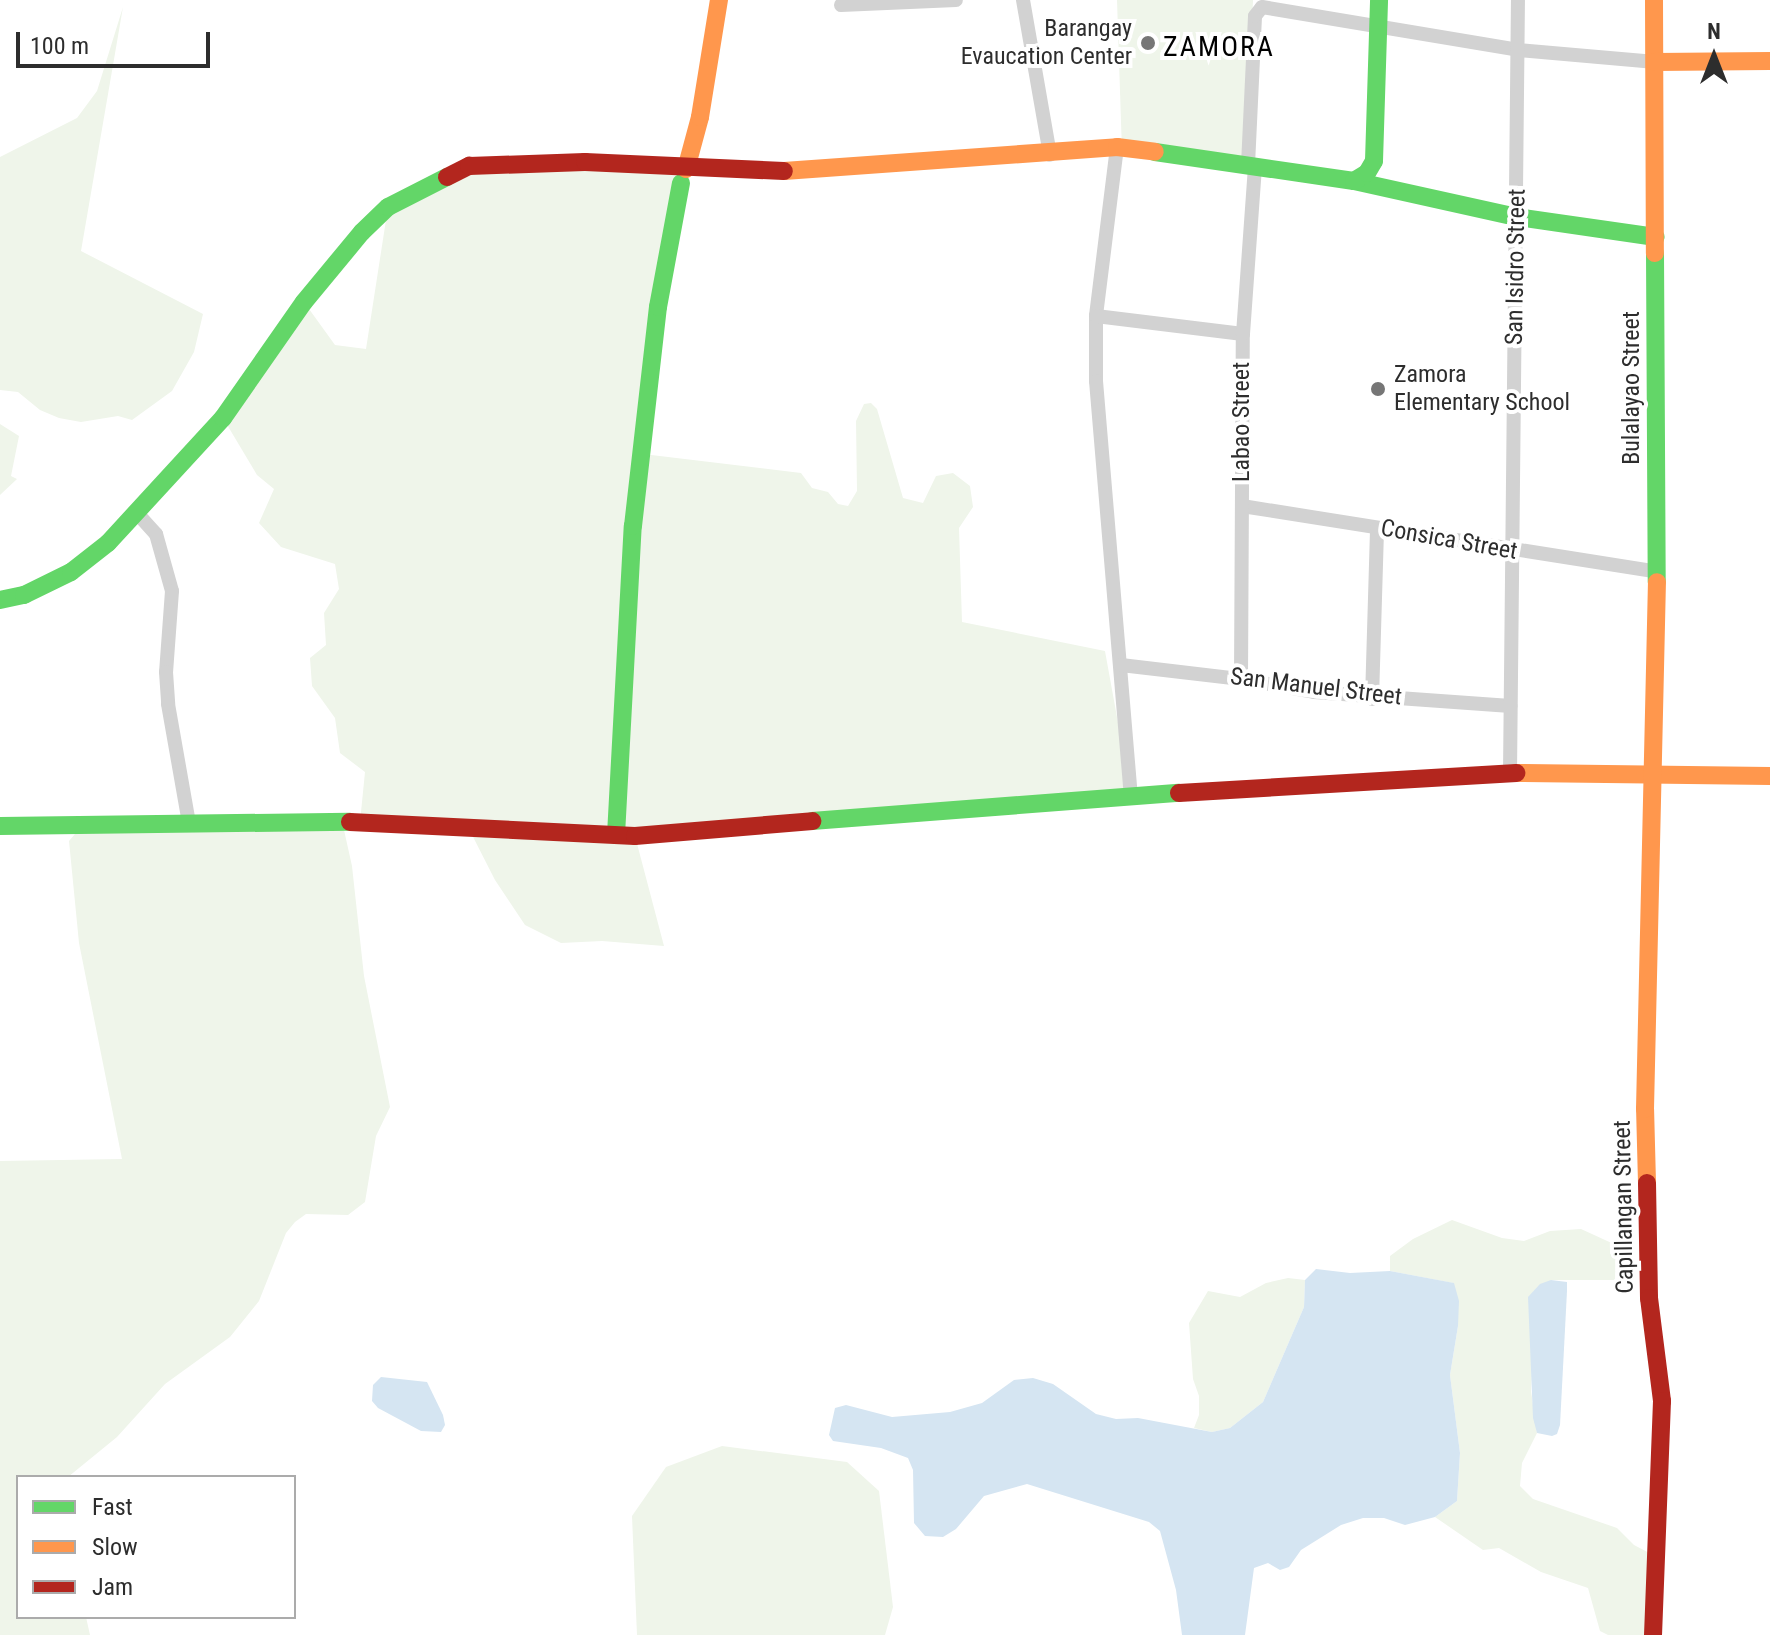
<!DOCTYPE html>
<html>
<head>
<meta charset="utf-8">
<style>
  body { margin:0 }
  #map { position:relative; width:1770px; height:1635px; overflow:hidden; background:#fff; font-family:"Roboto Condensed",sans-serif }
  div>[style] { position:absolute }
  .green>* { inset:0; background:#eff5ea }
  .water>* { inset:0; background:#d5e5f2 }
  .street>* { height:14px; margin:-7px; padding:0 7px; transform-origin:7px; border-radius:7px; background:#d2d2d2 }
  .fast>* { height:18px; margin:-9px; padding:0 9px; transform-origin:9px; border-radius:9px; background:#63d668 }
  .slow>* { height:18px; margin:-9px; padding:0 9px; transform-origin:9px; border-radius:9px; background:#ff974d }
  .jam>* { height:18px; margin:-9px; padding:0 9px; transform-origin:9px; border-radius:9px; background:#b3261e }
  .dots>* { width:22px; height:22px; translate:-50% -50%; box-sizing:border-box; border:4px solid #fff; border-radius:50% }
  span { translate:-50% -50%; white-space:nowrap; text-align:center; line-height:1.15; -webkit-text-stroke:8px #fff; paint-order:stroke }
  .poi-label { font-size:24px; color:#2d2d2d }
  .right { translate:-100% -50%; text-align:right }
  .left { translate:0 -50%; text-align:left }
  .street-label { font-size:24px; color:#2d2d2d }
  .quarter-label { font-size:28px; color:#000; letter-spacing:2px }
  .legend { position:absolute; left:16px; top:1475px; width:280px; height:144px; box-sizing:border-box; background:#fff; border:2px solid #ababab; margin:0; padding:10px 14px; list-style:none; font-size:24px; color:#2d2d2d }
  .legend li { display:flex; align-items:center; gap:16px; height:40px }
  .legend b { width:40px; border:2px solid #ababab }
  .north { position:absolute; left:1674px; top:16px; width:80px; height:80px; -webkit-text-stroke:6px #fff; paint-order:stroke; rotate:0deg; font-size:22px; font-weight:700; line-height:32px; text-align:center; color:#2d2d2d }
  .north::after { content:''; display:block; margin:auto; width:28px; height:36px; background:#2d2d2d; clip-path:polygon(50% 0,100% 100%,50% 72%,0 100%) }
  .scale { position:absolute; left:16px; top:32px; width:194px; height:36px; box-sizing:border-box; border:4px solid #2d2d2d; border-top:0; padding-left:10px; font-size:24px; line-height:28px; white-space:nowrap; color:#2d2d2d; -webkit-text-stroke:6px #fff; paint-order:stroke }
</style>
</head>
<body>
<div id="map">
  <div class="green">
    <i style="clip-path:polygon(1117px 0,1253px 0,1246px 162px,1122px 152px)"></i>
    <i style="clip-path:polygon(123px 7px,81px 251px,203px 314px,194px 352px,172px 391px,132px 420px,118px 416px,81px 422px,59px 418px,40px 410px,18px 392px,0 390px,0 157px,77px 118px,97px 91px)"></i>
    <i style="clip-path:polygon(469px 166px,686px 169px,643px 454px,801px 473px,812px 488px,828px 492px,838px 504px,848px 506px,857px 491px,856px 421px,864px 404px,871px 403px,877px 409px,903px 498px,923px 503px,936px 476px,953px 473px,970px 486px,973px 507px,959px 528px,962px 622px,1105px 651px,1131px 794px,635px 836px,664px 946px,602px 941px,561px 943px,525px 925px,495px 880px,469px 829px,360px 822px,365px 772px,340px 753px,335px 718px,312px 686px,310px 658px,326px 645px,324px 613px,339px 589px,335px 564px,281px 547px,259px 523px,274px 489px,257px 475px,223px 418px,304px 302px,335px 345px,366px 349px,388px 207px)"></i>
    <i style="clip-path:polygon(0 424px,19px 436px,11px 476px,17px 479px,0 495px)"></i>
    <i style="clip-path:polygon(342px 821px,352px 866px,364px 976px,390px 1107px,376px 1136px,365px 1202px,348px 1215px,306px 1214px,295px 1222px,286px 1233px,259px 1301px,230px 1337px,165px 1384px,117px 1437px,68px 1477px,18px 1477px,18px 1617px,86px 1617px,90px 1635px,0 1635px,0 1161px,122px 1159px,79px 943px,69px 841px,81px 827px)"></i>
    <i style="clip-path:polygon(1452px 1220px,1502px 1238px,1524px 1241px,1550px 1231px,1581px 1229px,1616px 1245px,1615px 1280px,1551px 1280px,1530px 1327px,1533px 1349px,1531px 1391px,1537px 1433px,1522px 1463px,1520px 1486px,1533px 1499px,1617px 1528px,1634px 1545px,1655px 1556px,1653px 1635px,1608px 1635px,1600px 1631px,1588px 1588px,1541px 1572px,1499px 1548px,1483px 1550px,1435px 1517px,1457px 1501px,1460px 1453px,1450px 1375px,1458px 1326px,1453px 1283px,1390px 1271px,1390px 1256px,1413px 1239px)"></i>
    <i style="clip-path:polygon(1288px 1278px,1305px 1280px,1304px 1307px,1263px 1402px,1230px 1428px,1212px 1432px,1194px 1428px,1199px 1415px,1199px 1396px,1193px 1379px,1189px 1323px,1208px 1291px,1240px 1297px,1266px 1283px)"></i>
    <i style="clip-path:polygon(722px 1446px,847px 1462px,879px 1491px,893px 1607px,885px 1635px,637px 1635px,632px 1516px,666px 1467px)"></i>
  </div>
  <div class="water">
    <i style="clip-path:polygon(1316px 1269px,1350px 1273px,1390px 1271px,1454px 1283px,1459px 1301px,1458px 1326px,1450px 1375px,1460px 1453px,1457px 1501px,1435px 1517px,1405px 1525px,1384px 1518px,1363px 1518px,1341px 1525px,1301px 1550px,1289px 1567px,1280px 1570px,1268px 1563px,1254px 1568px,1245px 1635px,1182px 1635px,1176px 1590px,1160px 1531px,1149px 1522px,1027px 1484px,984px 1496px,956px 1529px,943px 1537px,925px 1536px,914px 1523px,913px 1470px,908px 1458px,881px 1448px,833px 1441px,829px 1435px,835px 1408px,846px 1405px,892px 1417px,950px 1412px,982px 1403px,1014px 1380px,1033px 1378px,1053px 1384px,1096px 1414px,1116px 1419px,1138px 1418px,1212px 1432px,1230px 1428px,1263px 1402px,1304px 1307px,1305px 1280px)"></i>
    <i style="clip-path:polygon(1551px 1280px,1567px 1282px,1567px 1291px,1560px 1425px,1557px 1434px,1552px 1436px,1537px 1433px,1533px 1418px,1528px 1297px,1540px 1284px)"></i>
    <i style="clip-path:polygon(381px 1377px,427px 1382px,443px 1415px,445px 1425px,441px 1432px,421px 1431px,378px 1408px,372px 1401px,373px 1385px)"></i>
  </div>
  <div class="street">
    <i style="left:1023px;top:0;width:157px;rotate:80.1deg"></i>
    <i style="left:841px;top:5px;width:115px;rotate:-2.5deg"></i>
    <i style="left:1117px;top:147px;width:170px;rotate:97.1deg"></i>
    <i style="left:1096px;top:316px;width:65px;rotate:90deg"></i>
    <i style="left:1096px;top:381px;width:414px;rotate:85.2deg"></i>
    <i style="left:1248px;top:165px;width:149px;rotate:-87.3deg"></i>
    <i style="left:1255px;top:16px;width:11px;rotate:-52deg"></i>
    <i style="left:1262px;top:7px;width:260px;rotate:9.5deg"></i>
    <i style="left:1518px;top:50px;width:138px;rotate:5deg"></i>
    <i style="left:1096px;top:316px;width:148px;rotate:7deg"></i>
    <i style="left:1242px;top:506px;width:420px;rotate:9deg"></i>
    <i style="left:136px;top:512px;width:30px;rotate:48deg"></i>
    <i style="left:156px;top:534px;width:59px;rotate:74.3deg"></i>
    <i style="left:172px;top:591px;width:81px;rotate:94.2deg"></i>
    <i style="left:166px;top:672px;width:32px;rotate:86deg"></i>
    <i style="left:168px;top:704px;width:121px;rotate:80deg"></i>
    <i style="left:1121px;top:665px;width:121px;rotate:6.7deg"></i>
    <i style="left:1241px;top:679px;width:74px;rotate:10.1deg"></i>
    <i style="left:1314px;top:692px;width:197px;rotate:4.1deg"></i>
    <i style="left:1241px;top:679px;width:345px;rotate:-89.7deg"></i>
    <i style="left:1243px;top:334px;width:168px;rotate:-85.9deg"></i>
    <i style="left:1372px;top:699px;width:171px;rotate:-88.3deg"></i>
    <i style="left:1510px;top:773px;width:773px;rotate:-89.41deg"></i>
  </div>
  <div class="fast">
    <i style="left:1155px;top:152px;width:201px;rotate:8.3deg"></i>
    <i style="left:1354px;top:181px;width:167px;rotate:12.5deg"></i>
    <i style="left:1517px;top:217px;width:140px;rotate:8.2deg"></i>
    <i style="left:1354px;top:181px;width:15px;rotate:-32deg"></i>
    <i style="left:1367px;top:173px;width:14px;rotate:-60deg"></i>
    <i style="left:1374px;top:161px;width:161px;rotate:-88.2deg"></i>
    <i style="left:1655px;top:253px;width:329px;rotate:89.7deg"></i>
    <i style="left:0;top:600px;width:25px;rotate:-12deg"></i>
    <i style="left:24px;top:595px;width:52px;rotate:-26.1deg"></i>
    <i style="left:71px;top:572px;width:47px;rotate:-38.1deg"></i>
    <i style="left:108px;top:543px;width:170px;rotate:-47.4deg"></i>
    <i style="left:223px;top:418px;width:141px;rotate:-55.1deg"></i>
    <i style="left:304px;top:302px;width:91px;rotate:-50.4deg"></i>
    <i style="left:362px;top:232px;width:36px;rotate:-44deg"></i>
    <i style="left:388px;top:207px;width:66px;rotate:-27deg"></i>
    <i style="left:812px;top:821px;width:368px;rotate:-4.4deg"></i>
    <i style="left:0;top:826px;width:350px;rotate:-0.7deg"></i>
    <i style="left:616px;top:835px;width:309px;rotate:-86.9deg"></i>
    <i style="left:633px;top:526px;width:220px;rotate:-83.5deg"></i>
    <i style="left:658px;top:307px;width:126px;rotate:-79.5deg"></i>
  </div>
  <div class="slow">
    <i style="left:1654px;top:0;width:253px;rotate:89.8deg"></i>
    <i style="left:1655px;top:62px;width:115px;rotate:-0.5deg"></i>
    <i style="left:686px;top:169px;width:54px;rotate:-74.9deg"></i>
    <i style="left:700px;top:117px;width:119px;rotate:-80.8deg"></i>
    <i style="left:784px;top:171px;width:334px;rotate:-4.1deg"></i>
    <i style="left:1117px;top:147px;width:38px;rotate:7deg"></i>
    <i style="left:1516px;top:773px;width:254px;rotate:0.7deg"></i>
    <i style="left:1647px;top:1183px;width:74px;rotate:-91.5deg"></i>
    <i style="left:1645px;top:1109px;width:527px;rotate:-88.7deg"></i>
  </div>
  <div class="jam">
    <i style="left:447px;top:177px;width:25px;rotate:-27deg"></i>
    <i style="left:469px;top:166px;width:116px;rotate:-2deg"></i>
    <i style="left:585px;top:162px;width:199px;rotate:2.6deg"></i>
    <i style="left:1179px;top:793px;width:338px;rotate:-3.4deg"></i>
    <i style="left:350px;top:822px;width:285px;rotate:2.8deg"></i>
    <i style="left:635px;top:836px;width:178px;rotate:-4.8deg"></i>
    <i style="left:1647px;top:1183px;width:115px;rotate:89deg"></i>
    <i style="left:1649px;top:1298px;width:104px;rotate:82.8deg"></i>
    <i style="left:1662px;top:1401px;width:234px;rotate:92.2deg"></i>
  </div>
  <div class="dots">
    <i style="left:1148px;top:43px;background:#767676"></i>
    <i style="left:1378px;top:389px;background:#767676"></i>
  </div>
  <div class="poi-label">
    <span class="right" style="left:1132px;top:43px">Barangay<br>Evaucation Center</span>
    <span class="left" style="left:1394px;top:389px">Zamora<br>Elementary School</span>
  </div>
  <div class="street-label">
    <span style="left:1516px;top:267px;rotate:-89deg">San Isidro Street</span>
    <span style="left:1632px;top:388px;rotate:-90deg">Bulalayao Street</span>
    <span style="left:1242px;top:422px;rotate:-90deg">Labao Street</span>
    <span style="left:1449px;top:540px;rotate:10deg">Consica Street</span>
    <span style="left:1316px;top:687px;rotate:7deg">San Manuel Street</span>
    <span style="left:1624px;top:1207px;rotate:-91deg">Capillangan Street</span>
  </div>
  <div class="quarter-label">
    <span style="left:1219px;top:47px">ZAMORA</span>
  </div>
  <ul class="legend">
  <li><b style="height:10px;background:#63d668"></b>Fast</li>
  <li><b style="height:10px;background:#ff974d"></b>Slow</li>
  <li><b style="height:10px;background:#b3261e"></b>Jam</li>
  </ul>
  <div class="north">N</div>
  <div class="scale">100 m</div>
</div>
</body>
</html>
